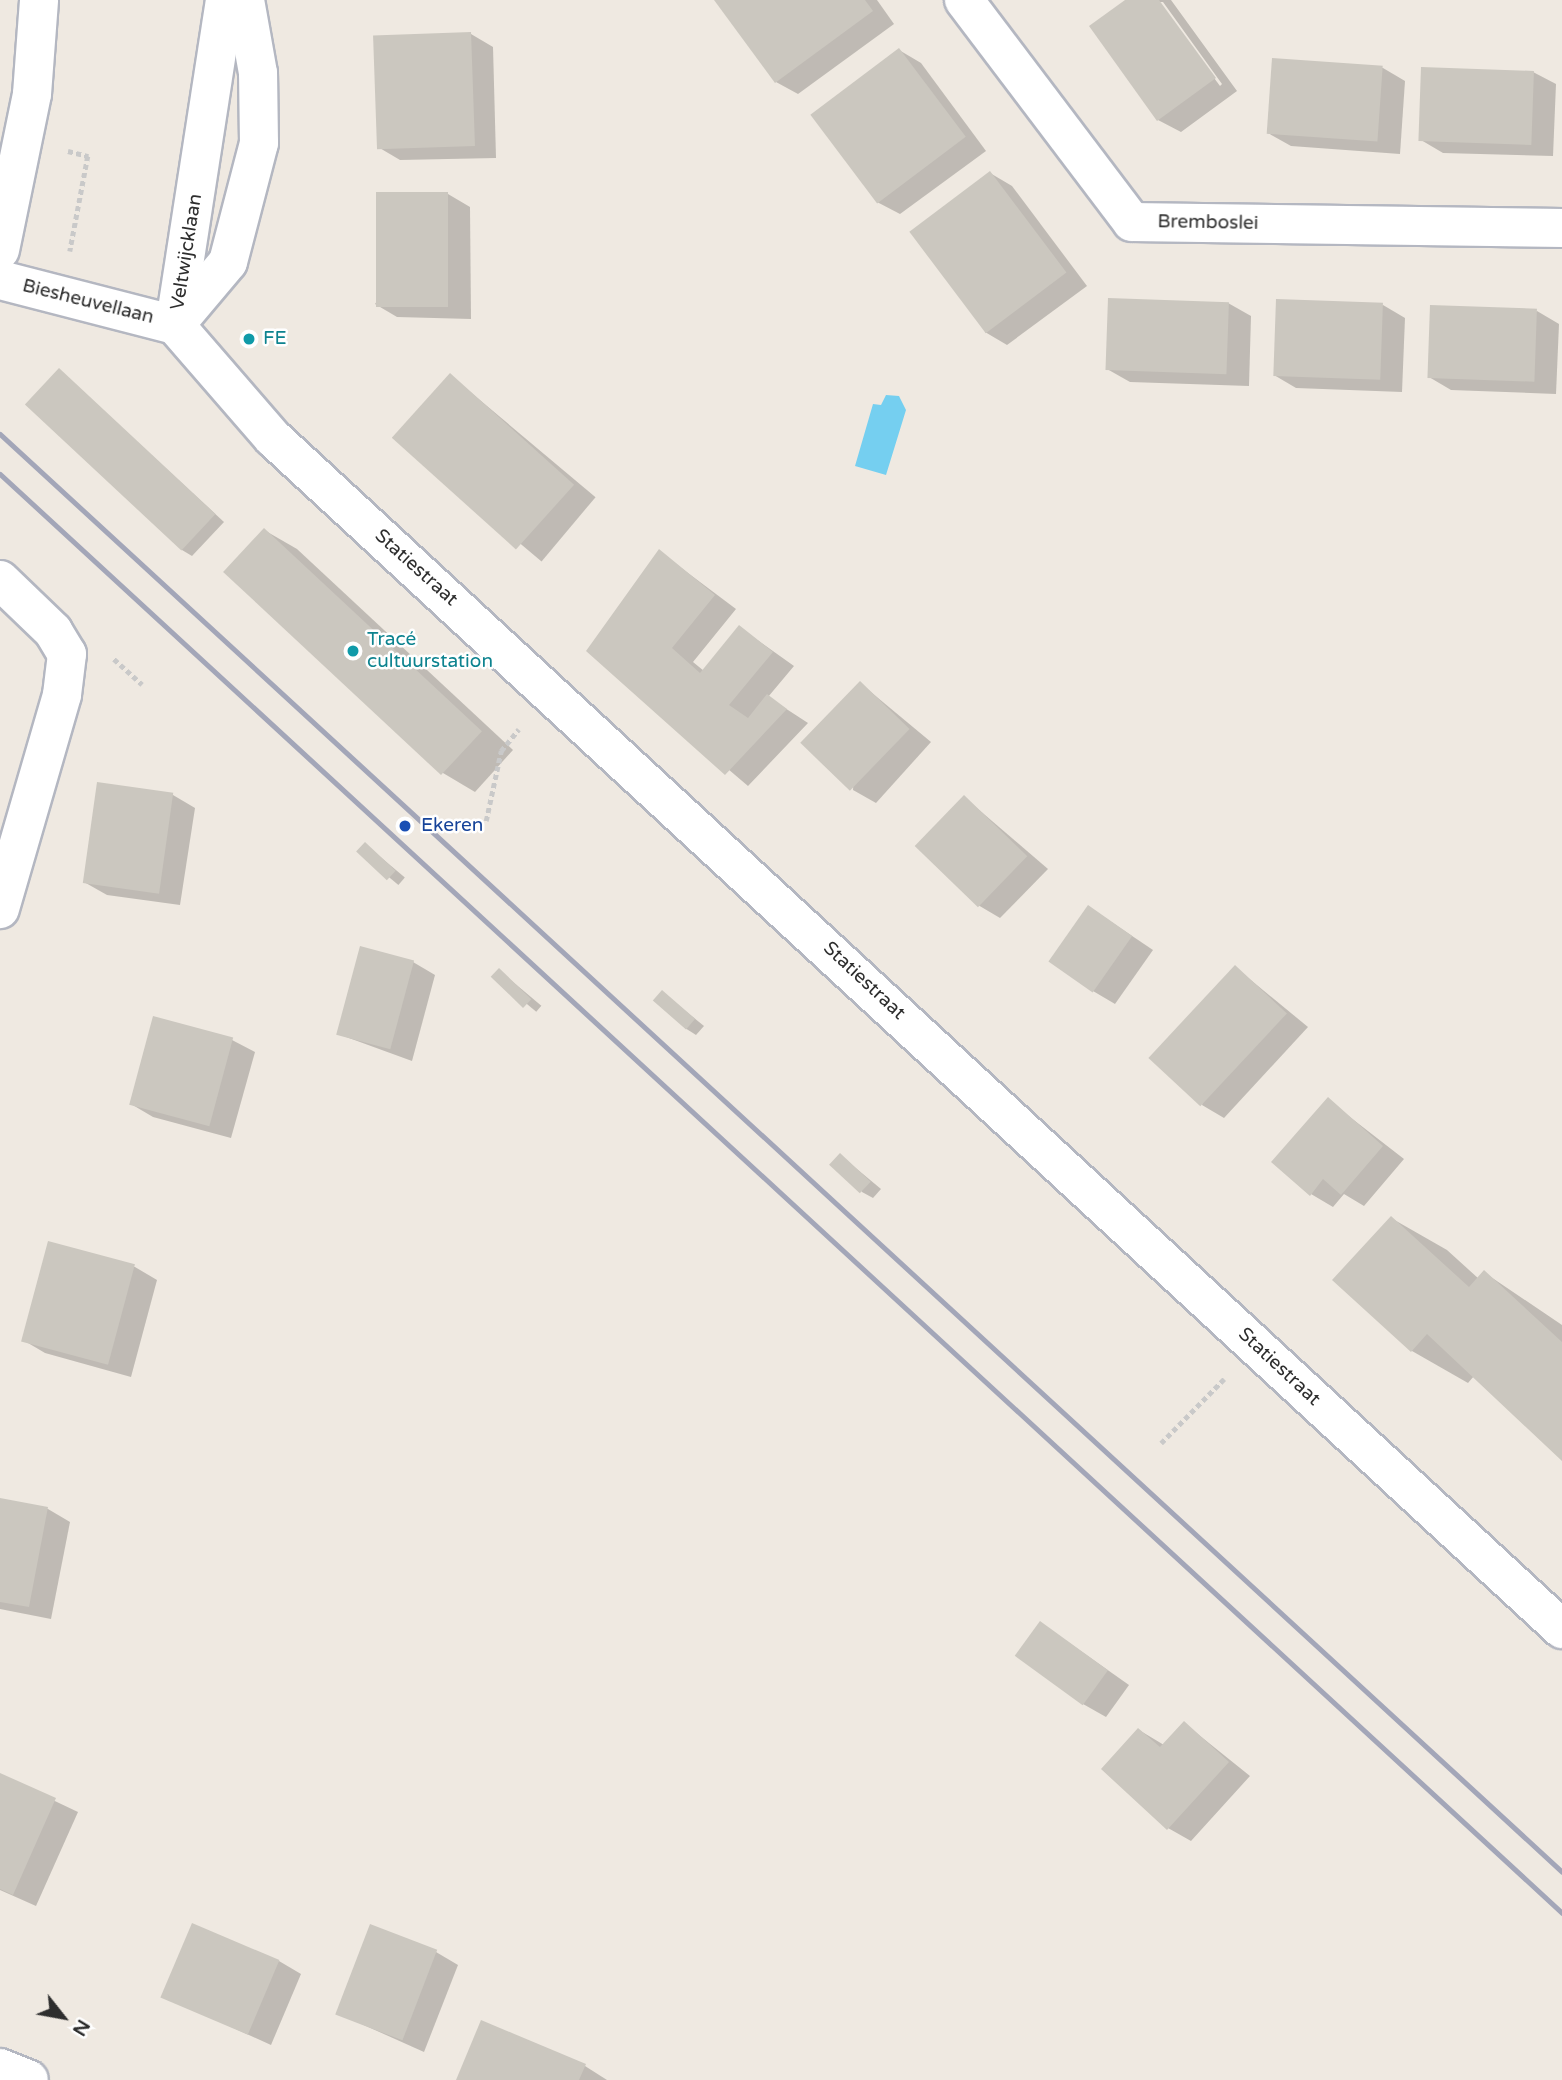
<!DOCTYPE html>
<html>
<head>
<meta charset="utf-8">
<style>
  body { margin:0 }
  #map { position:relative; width:1562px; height:2080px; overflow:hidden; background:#efe9e1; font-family:"Varela Round",sans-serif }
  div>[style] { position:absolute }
  .water>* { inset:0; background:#75cff0 }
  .shadow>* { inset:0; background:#0003; transform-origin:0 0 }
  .building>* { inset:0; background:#cbc7bf; transform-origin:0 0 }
  .path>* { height:4.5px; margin-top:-2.25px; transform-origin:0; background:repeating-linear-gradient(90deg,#c9c9c9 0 5px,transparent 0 8.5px) }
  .roads { filter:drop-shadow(2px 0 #b4b7c1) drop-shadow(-2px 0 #b4b7c1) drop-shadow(0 2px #b4b7c1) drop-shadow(0 -2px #b4b7c1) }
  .minor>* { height:38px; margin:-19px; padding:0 19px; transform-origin:19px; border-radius:19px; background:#fff }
  .rail>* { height:5px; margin:-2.5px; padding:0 2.5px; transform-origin:2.5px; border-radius:2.5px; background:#a3a6b8 }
  .dots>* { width:19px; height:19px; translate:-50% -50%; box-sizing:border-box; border:4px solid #fff; border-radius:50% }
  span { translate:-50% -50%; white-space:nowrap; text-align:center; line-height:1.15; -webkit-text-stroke:5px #fff; paint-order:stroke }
  .street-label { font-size:19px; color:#2e2e2e }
  .culture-label { font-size:19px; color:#0d838f }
  .left { translate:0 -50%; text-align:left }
  .transit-label { font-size:19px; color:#164399 }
  .north { position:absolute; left:28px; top:1982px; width:70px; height:70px; -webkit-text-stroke:5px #fff; paint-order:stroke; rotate:121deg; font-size:19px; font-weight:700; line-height:28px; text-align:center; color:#2e2e2e }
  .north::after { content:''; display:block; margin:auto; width:24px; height:32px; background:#2e2e2e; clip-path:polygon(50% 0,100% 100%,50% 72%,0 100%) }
</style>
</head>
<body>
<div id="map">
  <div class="water">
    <i style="clip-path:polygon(886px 395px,899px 396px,906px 410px,886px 475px,855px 466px,873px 404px,881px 405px)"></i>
  </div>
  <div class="shadow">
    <i style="clip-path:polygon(716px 0,877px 0,894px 24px,798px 94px,776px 82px)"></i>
    <i style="clip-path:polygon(evenodd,1128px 0,1171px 0,1237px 91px,1181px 132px,1158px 120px,1128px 0,1158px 2px,1163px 2px,1222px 84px,1220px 86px,1158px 2px)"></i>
    <i style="clip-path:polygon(471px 34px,493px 47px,496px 158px,400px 160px,378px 147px)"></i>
    <i style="clip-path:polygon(899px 50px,921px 63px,986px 151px,900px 214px,877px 202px)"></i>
    <i style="clip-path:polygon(1274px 60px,1383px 68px,1405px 81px,1400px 154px,1291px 146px,1268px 133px)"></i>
    <i style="clip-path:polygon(1533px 72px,1556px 84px,1553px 156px,1443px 153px,1421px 140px)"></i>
    <i style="clip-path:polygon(990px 173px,1012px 186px,1087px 286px,1007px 345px,985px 332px)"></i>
    <i style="clip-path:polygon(448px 194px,470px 207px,471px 319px,397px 317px,375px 304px)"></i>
    <i style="clip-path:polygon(1228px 303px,1251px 316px,1249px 386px,1130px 382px,1107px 369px)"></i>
    <i style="clip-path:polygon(1383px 305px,1405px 318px,1402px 392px,1296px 388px,1274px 375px)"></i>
    <i style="clip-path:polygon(1537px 311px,1559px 324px,1556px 394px,1451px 390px,1429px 377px)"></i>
    <i style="clip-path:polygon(59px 370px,224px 522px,192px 556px,182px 550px)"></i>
    <i style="left:450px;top:375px;width:190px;height:84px;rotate:40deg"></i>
    <i style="clip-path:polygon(264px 530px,297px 549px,513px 750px,475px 792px,443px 773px,226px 572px)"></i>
    <i style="clip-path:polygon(660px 552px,736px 609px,693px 662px,704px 671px,739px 627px,794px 666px,768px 697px,808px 723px,748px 786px,588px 650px)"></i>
    <i style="clip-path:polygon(860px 683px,931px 742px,876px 803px,853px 790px)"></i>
    <i style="clip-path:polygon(98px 784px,173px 795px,195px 808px,180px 905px,107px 895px,84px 882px)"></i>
    <i style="clip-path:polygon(964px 797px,1048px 869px,1000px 918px,978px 905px)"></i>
    <i style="left:365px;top:844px;width:52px;height:10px;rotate:40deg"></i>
    <i style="clip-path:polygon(1089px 907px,1153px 950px,1115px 1004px,1093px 991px)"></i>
    <i style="clip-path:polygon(413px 962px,435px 975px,412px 1061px,338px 1034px)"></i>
    <i style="clip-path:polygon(1235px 967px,1308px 1027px,1224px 1118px,1202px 1105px)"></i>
    <i style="left:500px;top:971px;width:54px;height:8px;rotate:40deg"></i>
    <i style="clip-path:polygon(662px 992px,704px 1026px,696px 1035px,685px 1028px)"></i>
    <i style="clip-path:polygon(232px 1040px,255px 1052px,231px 1138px,153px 1117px,131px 1104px)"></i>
    <i style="clip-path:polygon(1328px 1100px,1404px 1159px,1364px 1206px,1344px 1194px,1333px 1207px,1311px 1194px)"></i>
    <i style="clip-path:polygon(840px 1155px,881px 1189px,873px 1198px,862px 1192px)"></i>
    <i style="clip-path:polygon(1391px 1218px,1447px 1250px,1479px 1279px,1485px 1273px,1562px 1325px,1562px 1458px,1474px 1376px,1468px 1383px,1412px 1351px,1335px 1280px)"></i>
    <i style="clip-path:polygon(49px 1243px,135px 1267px,157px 1280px,131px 1377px,45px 1353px,23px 1340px)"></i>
    <i style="clip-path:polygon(0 1500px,48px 1509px,70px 1522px,51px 1619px,0 1609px)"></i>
    <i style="clip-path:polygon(1041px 1623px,1129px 1685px,1106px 1717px,1083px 1704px)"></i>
    <i style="clip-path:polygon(1184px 1723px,1250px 1776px,1191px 1841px,1168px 1828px,1139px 1730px,1164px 1745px)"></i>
    <i style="clip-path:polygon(0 1775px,78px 1812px,36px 1906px,0 1890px)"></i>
    <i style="clip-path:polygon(436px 1952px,458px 1965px,424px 2052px,337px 2013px)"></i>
    <i style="clip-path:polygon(279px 1961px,301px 1974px,271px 2045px,163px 1996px)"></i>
    <i style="clip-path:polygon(482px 2022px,585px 2066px,607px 2080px,458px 2080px)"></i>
  </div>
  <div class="building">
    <i style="clip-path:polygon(714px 0,865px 0,873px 11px,775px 83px)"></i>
    <i style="clip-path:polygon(1125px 0,1159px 0,1216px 78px,1157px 121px,1089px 26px)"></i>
    <i style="left:471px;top:32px;width:114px;height:98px;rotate:88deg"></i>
    <i style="left:899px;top:48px;width:111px;height:111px;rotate:53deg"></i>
    <i style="left:1272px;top:58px;width:111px;height:76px;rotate:4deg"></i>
    <i style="left:1421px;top:67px;width:113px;height:74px;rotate:2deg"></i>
    <i style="left:990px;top:171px;width:127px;height:101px;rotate:53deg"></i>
    <i style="left:448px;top:192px;width:115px;height:72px;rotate:90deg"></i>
    <i style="left:1108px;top:298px;width:121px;height:72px;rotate:2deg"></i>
    <i style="left:1276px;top:299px;width:107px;height:77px;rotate:2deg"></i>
    <i style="left:1430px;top:305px;width:107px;height:73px;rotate:2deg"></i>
    <i style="left:59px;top:368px;width:214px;height:50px;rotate:43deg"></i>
    <i style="left:450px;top:373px;width:167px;height:87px;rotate:42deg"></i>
    <i style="left:264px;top:528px;width:298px;height:60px;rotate:43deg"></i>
    <i style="clip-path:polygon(659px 549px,715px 595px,672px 648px,700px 673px,739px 625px,773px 652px,729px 705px,748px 718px,767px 694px,787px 709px,725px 775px,586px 651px)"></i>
    <i style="left:860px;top:681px;width:69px;height:86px;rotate:44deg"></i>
    <i style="left:97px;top:782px;width:77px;height:102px;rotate:8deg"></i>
    <i style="left:964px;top:795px;width:88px;height:71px;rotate:44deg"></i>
    <i style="left:365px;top:842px;width:42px;height:13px;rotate:43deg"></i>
    <i style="left:1088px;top:905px;width:54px;height:69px;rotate:35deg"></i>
    <i style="left:360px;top:946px;width:56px;height:92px;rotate:15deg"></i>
    <i style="left:1235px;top:965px;width:71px;height:127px;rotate:43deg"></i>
    <i style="left:499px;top:968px;width:45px;height:12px;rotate:44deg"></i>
    <i style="left:662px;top:990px;width:44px;height:14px;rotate:41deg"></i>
    <i style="left:153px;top:1016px;width:83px;height:92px;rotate:15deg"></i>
    <i style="clip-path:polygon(1328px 1097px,1383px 1146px,1341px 1195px,1323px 1179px,1310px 1196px,1271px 1162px)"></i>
    <i style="left:840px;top:1153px;width:42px;height:16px;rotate:43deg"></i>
    <i style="clip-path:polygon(1391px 1216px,1469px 1287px,1484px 1270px,1562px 1342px,1562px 1461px,1427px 1334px,1411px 1352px,1332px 1280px)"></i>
    <i style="left:48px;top:1241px;width:90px;height:104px;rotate:15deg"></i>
    <i style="clip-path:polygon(0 1498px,48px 1507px,29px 1607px,0 1602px)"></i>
    <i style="left:1040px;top:1621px;width:84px;height:43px;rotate:36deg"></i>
    <i style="clip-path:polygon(1184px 1721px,1229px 1762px,1167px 1830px,1101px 1769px,1138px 1728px,1160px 1747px)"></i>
    <i style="clip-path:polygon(0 1773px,56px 1798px,13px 1895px,0 1889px)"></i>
    <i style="left:192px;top:1923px;width:95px;height:81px;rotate:23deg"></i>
    <i style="left:370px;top:1924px;width:72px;height:97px;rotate:21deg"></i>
    <i style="clip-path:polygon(481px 2020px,586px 2064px,579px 2080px,456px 2080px)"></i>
  </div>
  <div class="path">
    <i style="left:68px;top:151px;width:21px;rotate:14deg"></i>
    <i style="left:88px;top:156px;width:97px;rotate:100.7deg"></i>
    <i style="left:114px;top:659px;width:38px;rotate:42deg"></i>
    <i style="left:486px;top:821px;width:72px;rotate:-77.9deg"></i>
    <i style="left:501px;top:751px;width:28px;rotate:-51deg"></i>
    <i style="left:1161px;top:1443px;width:90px;rotate:-45.5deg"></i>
  </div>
  <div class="roads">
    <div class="minor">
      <i style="left:964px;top:0;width:278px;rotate:52.9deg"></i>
      <i style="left:1132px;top:222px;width:430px;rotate:0.8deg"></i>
      <i style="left:0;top:250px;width:159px;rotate:-78.4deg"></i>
      <i style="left:32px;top:94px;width:94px;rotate:-85.7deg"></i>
      <i style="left:0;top:280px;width:181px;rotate:14.4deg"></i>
      <i style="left:175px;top:323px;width:327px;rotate:-81.2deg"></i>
      <i style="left:175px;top:325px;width:150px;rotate:49.1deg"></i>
      <i style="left:273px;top:438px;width:1755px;rotate:42.74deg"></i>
      <i style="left:175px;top:325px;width:82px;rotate:-49.9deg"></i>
      <i style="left:228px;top:262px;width:123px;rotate:-75.4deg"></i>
      <i style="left:259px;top:143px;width:70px;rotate:-90.8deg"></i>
      <i style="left:258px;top:73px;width:74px;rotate:-100.1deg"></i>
      <i style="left:0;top:580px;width:74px;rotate:43.9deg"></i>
      <i style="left:53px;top:631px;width:27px;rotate:59deg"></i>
      <i style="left:67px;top:654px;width:41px;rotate:97deg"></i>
      <i style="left:62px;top:695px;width:223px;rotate:106.2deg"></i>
      <i style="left:0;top:2068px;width:31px;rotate:22deg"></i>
    </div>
  </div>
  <div class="rail">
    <i style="left:0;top:434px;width:2123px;rotate:42.63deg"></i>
    <i style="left:0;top:474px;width:2124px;rotate:42.65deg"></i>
  </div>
  <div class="dots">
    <i style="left:249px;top:339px;background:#0f9aa8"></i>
    <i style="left:353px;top:651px;background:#0f9aa8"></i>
    <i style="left:405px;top:826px;background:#1a4fb4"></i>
  </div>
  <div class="street-label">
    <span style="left:1208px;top:223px;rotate:1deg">Bremboslei</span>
    <span style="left:187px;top:252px;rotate:-81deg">Veltwijcklaan</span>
    <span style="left:88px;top:302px;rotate:14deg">Biesheuvellaan</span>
    <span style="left:416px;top:568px;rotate:42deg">Statiestraat</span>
    <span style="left:864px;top:981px;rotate:43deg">Statiestraat</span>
    <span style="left:1279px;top:1367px;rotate:43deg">Statiestraat</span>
  </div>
  <div class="culture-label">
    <span class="left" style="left:263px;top:339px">FE</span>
    <span class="left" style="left:367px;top:651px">Tracé<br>cultuurstation</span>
  </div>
  <div class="transit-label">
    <span class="left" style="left:421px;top:826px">Ekeren</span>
  </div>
  <div class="north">N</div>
</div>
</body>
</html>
